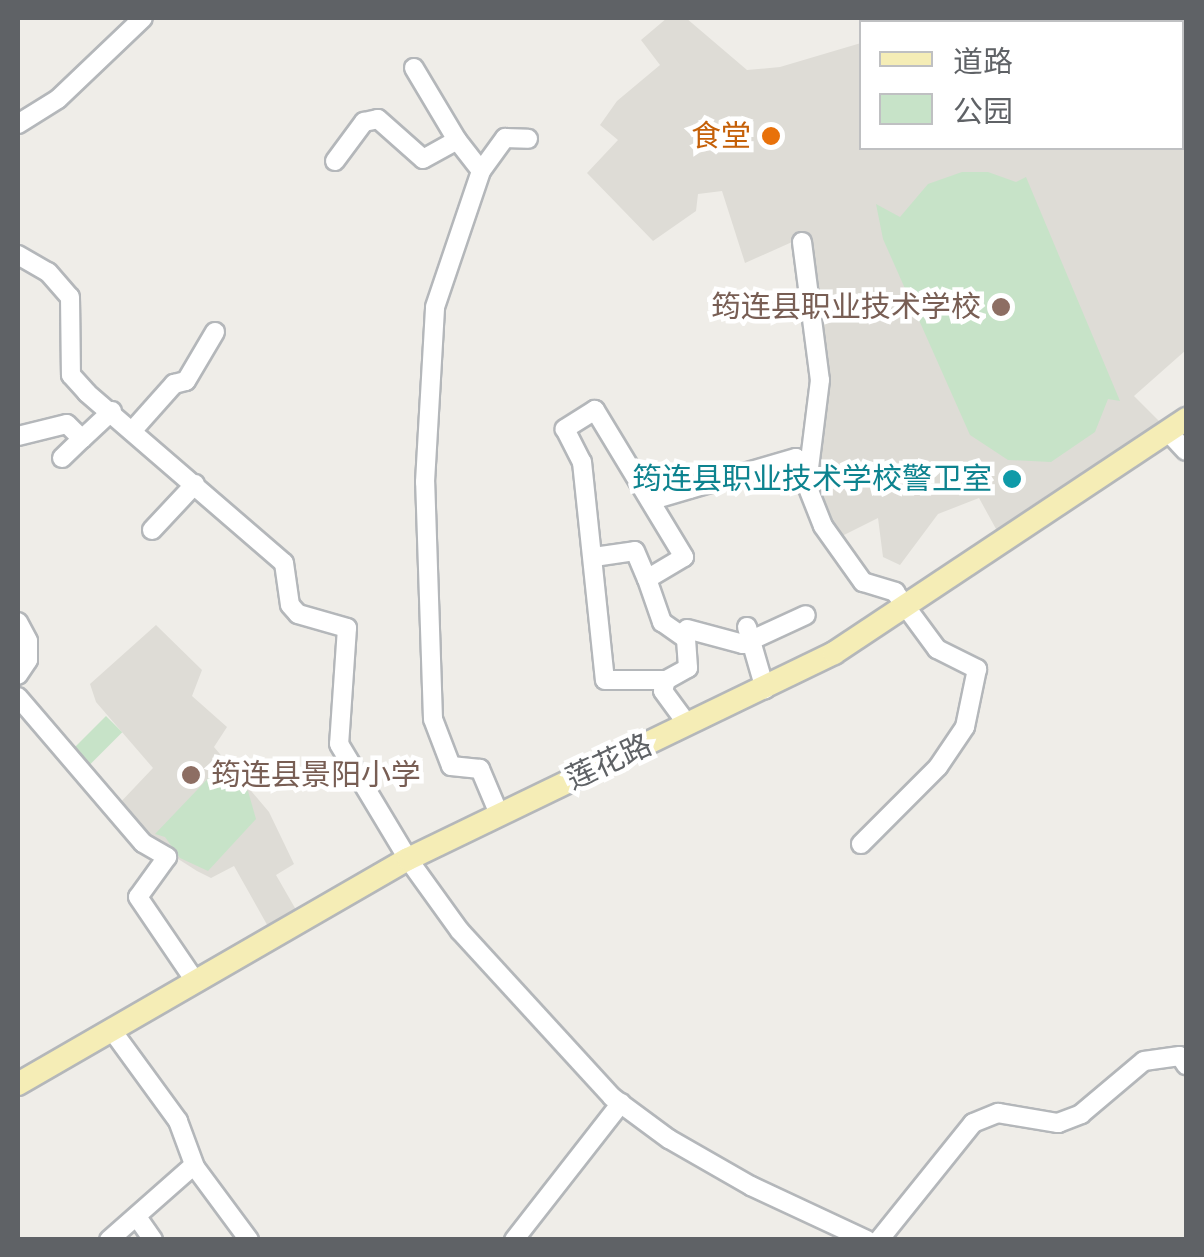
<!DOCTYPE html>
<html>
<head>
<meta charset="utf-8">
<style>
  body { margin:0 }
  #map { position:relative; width:1204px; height:1257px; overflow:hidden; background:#efede8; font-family:"DM Sans","Noto Sans SC",sans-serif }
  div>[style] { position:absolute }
  .education>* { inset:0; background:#dedcd6 }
  .green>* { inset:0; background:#c7e3c8; transform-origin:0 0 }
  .roads { filter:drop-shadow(2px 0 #b4b7ba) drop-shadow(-2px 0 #b4b7ba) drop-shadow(0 2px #b4b7ba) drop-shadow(0 -2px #b4b7ba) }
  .minor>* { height:18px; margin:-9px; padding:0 9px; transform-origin:9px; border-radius:9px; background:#fff }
  .major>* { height:22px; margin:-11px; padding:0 11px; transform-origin:11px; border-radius:11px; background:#f5edb6 }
  .dots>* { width:28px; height:28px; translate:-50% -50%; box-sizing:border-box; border:5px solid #fff; border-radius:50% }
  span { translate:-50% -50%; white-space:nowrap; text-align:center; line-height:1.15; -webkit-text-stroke:9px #fff; paint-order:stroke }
  .food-label { font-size:30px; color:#c56008 }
  .right { translate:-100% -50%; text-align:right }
  .education-label { font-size:30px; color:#785e54 }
  .left { translate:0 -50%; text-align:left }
  .culture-label { font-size:30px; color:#0d838f }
  .street-label { font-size:30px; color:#5f6266 }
  .frame { position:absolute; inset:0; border:20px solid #5f6266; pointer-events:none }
  .legend { position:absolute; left:859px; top:20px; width:325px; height:130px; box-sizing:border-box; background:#fff; border:2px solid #bfc0c2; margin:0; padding:12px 18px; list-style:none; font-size:30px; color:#5f6266 }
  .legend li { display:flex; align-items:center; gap:20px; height:50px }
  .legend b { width:50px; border:2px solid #bfc0c2 }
</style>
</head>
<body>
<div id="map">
  <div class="education">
    <i style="clip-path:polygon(667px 18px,686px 18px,747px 70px,780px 67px,861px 43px,862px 148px,1182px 148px,1182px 22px,932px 22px,1186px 18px,1186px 350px,1134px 396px,1165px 427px,1001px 538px,979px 498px,938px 514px,900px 565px,883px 557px,878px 518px,838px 538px,814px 481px,818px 423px,830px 385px,801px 238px,745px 263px,722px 191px,698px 194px,696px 211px,653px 241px,587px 173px,618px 140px,600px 125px,617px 101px,660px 65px,641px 40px)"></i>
    <i style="clip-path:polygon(156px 625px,202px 670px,192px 696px,227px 727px,214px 747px,269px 812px,294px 864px,276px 875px,299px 915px,270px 930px,234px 866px,211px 878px,197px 871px,139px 834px,116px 807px,153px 768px,96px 702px,90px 684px)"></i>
  </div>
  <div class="green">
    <i style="clip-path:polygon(988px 172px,1016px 182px,1026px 177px,1120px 401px,1108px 399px,1095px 432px,1051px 462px,1008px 460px,970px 435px,883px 239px,876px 204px,900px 217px,928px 184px,962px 172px)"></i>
    <i style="left:106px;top:716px;width:23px;height:52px;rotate:45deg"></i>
    <i style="clip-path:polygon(217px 769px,220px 779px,248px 791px,256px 819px,208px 871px,180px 858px,165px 837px,155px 834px)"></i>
  </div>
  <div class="roads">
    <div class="minor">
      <i style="left:414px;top:68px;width:84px;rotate:59.2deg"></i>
      <i style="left:18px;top:124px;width:47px;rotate:-32deg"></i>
      <i style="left:58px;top:99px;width:117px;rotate:-43.6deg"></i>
      <i style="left:335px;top:161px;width:49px;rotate:-53.4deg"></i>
      <i style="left:364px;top:122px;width:14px;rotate:-12deg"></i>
      <i style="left:378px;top:119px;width:60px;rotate:41.6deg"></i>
      <i style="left:423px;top:159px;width:39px;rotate:-29deg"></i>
      <i style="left:457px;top:140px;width:39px;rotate:52deg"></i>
      <i style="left:802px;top:242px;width:139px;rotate:82.6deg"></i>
      <i style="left:820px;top:380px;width:98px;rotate:97.1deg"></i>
      <i style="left:18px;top:255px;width:34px;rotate:30deg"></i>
      <i style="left:48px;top:272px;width:33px;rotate:49deg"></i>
      <i style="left:70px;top:297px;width:78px;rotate:89.3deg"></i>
      <i style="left:71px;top:375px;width:24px;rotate:48deg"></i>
      <i style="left:87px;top:393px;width:260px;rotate:40.8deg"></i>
      <i style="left:284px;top:563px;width:42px;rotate:81.9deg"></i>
      <i style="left:290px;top:605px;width:12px;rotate:48deg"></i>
      <i style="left:298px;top:614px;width:51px;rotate:15.9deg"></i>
      <i style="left:347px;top:628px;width:116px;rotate:93.9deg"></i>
      <i style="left:339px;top:744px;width:134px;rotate:59deg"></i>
      <i style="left:408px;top:859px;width:89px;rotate:54.2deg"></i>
      <i style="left:460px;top:931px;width:225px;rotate:47.5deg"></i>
      <i style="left:612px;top:1097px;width:71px;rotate:36.4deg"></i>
      <i style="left:669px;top:1139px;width:95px;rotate:29.8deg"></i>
      <i style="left:751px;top:1186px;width:128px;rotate:25deg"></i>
      <i style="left:133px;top:430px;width:62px;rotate:-48.3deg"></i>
      <i style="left:174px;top:384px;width:12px;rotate:-14deg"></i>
      <i style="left:186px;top:381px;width:57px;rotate:-59.4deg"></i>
      <i style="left:1170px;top:434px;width:23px;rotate:47deg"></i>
      <i style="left:18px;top:436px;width:50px;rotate:-13.8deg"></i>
      <i style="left:67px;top:424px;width:21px;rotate:45deg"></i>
      <i style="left:82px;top:439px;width:41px;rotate:-43deg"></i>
      <i style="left:62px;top:458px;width:28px;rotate:-44deg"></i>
      <i style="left:652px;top:500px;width:150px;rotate:-16.3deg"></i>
      <i style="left:796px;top:458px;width:73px;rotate:68.3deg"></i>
      <i style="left:823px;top:526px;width:69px;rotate:54.5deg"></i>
      <i style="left:863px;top:582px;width:34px;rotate:17deg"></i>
      <i style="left:895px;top:592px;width:71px;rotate:53.6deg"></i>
      <i style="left:937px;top:649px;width:45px;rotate:26.6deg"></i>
      <i style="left:977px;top:669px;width:59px;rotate:101.7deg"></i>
      <i style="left:965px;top:727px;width:48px;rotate:124deg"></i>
      <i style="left:938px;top:767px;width:109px;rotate:135deg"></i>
      <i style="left:152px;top:530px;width:63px;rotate:-46.9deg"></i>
      <i style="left:594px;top:557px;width:41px;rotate:-8.3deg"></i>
      <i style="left:635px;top:551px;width:30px;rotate:67deg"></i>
      <i style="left:647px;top:579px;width:43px;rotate:-30.7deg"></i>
      <i style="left:684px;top:557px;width:172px;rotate:-121.2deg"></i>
      <i style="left:595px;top:410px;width:36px;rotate:148deg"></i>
      <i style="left:565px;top:429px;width:37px;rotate:63deg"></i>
      <i style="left:582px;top:462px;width:219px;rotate:84deg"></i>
      <i style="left:605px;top:680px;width:61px"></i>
      <i style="left:666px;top:680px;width:11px;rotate:105deg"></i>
      <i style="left:663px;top:691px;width:42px;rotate:53.7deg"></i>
      <i style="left:647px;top:579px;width:46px;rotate:70.8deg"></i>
      <i style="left:662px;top:622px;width:29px;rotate:35deg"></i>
      <i style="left:686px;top:639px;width:29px;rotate:86deg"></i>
      <i style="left:688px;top:668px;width:25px;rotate:151deg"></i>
      <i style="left:18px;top:622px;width:21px;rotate:62deg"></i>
      <i style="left:28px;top:641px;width:19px;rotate:90deg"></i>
      <i style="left:28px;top:660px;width:18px;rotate:124deg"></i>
      <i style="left:747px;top:627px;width:65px;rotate:73.8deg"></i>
      <i style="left:687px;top:629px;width:58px;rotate:15deg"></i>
      <i style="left:743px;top:644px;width:69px;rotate:-24.7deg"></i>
      <i style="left:18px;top:697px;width:192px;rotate:49.4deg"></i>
      <i style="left:143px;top:843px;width:28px;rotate:30deg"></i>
      <i style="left:167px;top:857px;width:49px;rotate:125.9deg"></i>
      <i style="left:138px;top:897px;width:102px;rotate:55.8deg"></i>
      <i style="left:499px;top:814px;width:49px;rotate:-112.9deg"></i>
      <i style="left:480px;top:769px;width:29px;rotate:-174deg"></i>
      <i style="left:451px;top:766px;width:50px;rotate:-111deg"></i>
      <i style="left:433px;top:719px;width:237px;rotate:-91.9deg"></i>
      <i style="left:425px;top:482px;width:175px;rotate:-86.7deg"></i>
      <i style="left:435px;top:307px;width:144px;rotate:-71.3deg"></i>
      <i style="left:481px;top:171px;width:41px;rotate:-54deg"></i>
      <i style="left:505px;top:138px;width:23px;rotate:2deg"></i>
      <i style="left:111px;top:1029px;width:114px;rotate:53.9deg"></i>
      <i style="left:178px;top:1121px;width:49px;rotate:69.7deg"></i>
      <i style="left:195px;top:1167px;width:91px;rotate:53.5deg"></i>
      <i style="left:137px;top:1217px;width:28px;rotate:55deg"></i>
      <i style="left:109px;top:1240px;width:113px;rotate:-41.4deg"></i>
      <i style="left:514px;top:1240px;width:174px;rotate:-52deg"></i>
      <i style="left:879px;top:1240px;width:150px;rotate:-51.2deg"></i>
      <i style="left:973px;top:1123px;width:27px;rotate:-22deg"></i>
      <i style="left:998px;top:1113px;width:61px;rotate:9.5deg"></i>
      <i style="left:1058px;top:1123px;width:25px;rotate:-21deg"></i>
      <i style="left:1081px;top:1114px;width:82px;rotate:-40.1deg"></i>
      <i style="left:1144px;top:1061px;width:36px;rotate:-8deg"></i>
      <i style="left:1180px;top:1056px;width:11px;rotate:56deg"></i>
    </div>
    <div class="major">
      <i style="left:18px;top:1084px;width:450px;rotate:-30deg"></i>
      <i style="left:408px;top:859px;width:473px;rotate:-25.8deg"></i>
      <i style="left:834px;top:653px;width:423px;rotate:-33.6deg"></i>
    </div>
  </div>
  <div class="dots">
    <i style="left:771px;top:136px;background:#e8710a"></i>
    <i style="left:1001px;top:307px;background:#8d6e63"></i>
    <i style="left:1012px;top:479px;background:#0f9aa8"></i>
    <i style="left:191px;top:775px;background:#8d6e63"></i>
  </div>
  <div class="food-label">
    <span class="right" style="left:751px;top:136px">食堂</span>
  </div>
  <div class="education-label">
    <span class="right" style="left:981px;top:307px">筠连县职业技术学校</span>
    <span class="left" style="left:211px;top:775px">筠连县景阳小学</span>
  </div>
  <div class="culture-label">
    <span class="right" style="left:992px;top:479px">筠连县职业技术学校警卫室</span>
  </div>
  <div class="street-label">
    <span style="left:609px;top:762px;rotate:-25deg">莲花路</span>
  </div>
  <div class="frame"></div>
  <ul class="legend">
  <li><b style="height:12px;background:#f5edb6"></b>道路</li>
  <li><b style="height:28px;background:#c7e3c8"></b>公园</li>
  </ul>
</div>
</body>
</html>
